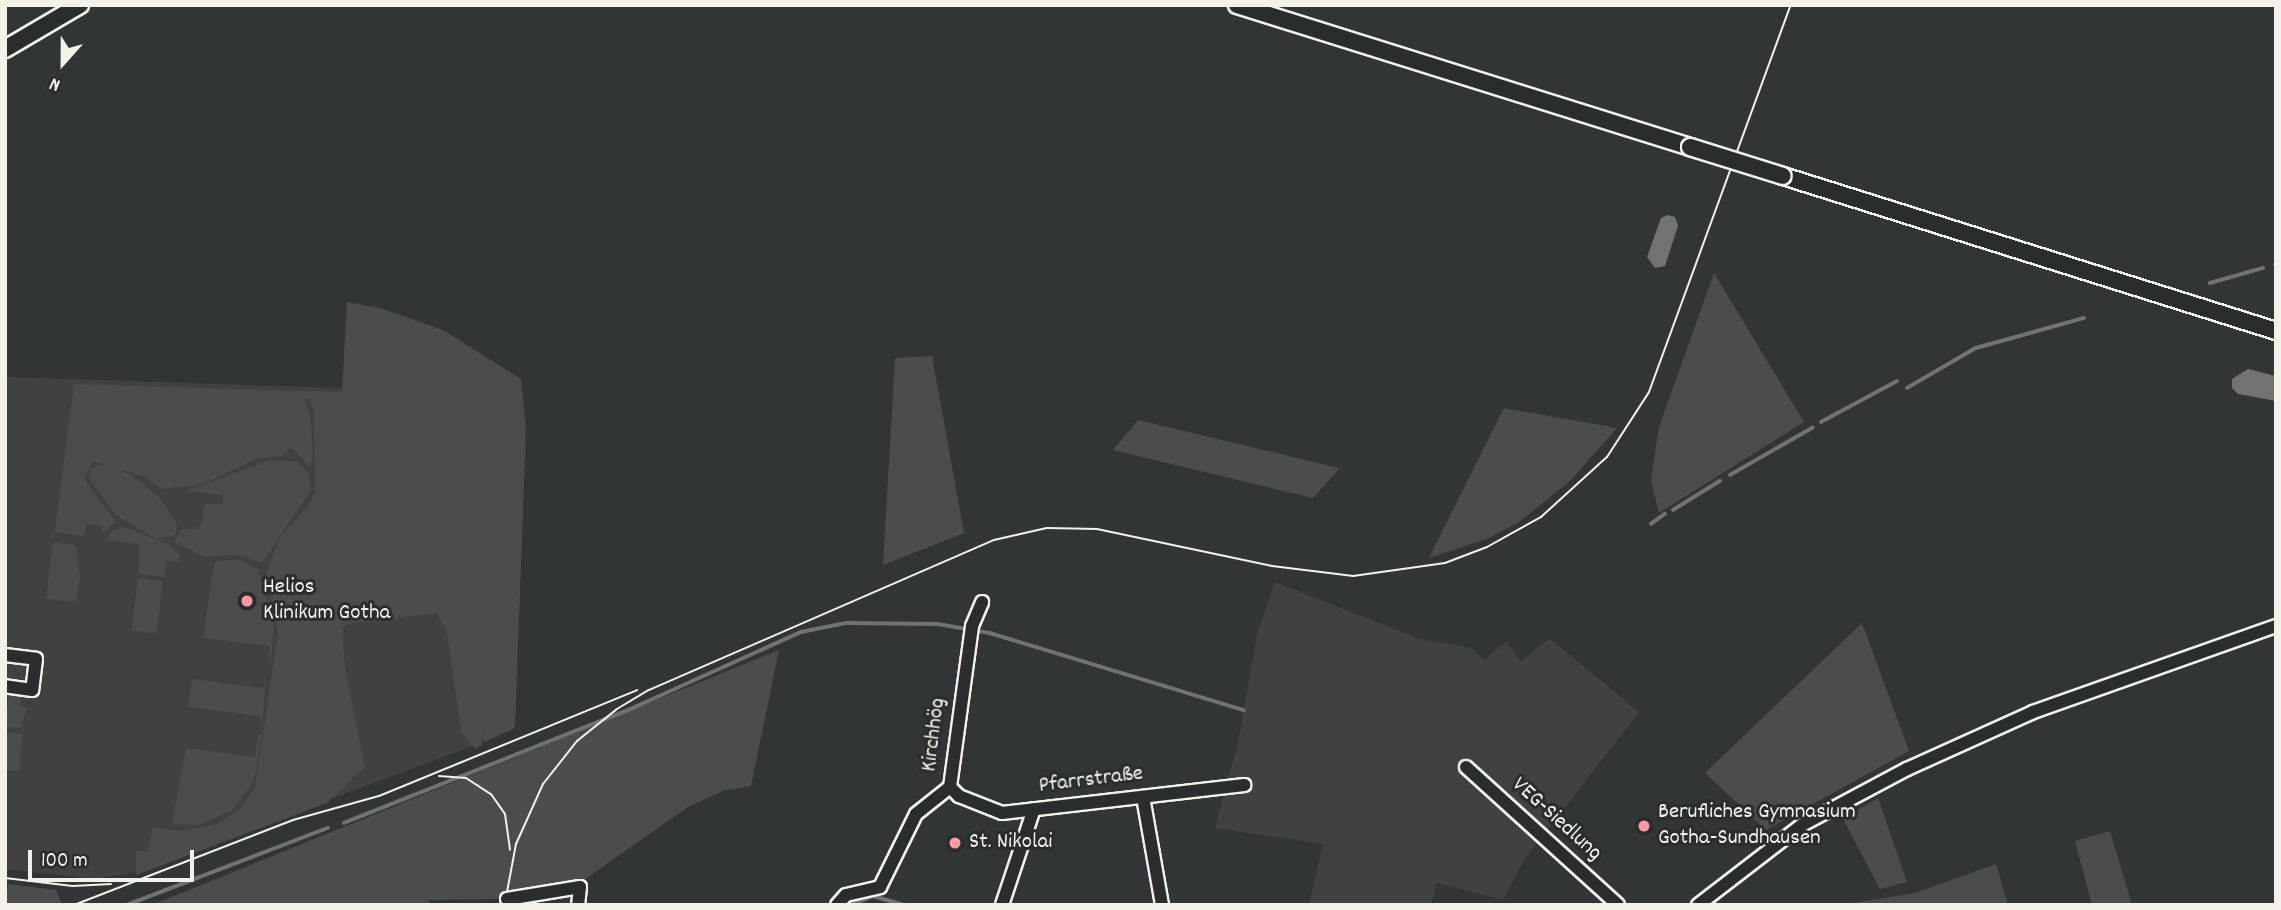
<!DOCTYPE html>
<html>
<head>
<meta charset="utf-8">
<style>
  body { margin:0 }
  #map { position:relative; width:2281px; height:910px; overflow:hidden; background:#323535; font-family:Dekko,sans-serif }
  div>[style] { position:absolute }
  .built>* { inset:0; background:#404242 }
  .green>* { inset:0; background:#4b4d4c; transform-origin:0 0 }
  .water>* { inset:0; background:#727370 }
  .stream>* { height:3.5px; margin:-1.75px; padding:0 1.75px; transform-origin:1.75px; border-radius:1.75px; background:#727370 }
  .roads { filter:drop-shadow(2px 0 #f4f1e8) drop-shadow(-2px 0 #f4f1e8) drop-shadow(0 2px #f4f1e8) drop-shadow(0 -2px #f4f1e8) }
  .minor>* { height:12px; margin:-6px; padding:0 6px; transform-origin:6px; border-radius:6px; background:#2a2d2e }
  .major>* { height:16px; margin:-8px; padding:0 8px; transform-origin:8px; border-radius:8px; background:#2a2d2e }
  .tram>* { height:2px; margin:-1px; padding:0 1px; transform-origin:1px; border-radius:1px; background:#f4f1e8 }
  .bridges { filter:drop-shadow(2px 0 #f4f1e8) drop-shadow(-2px 0 #f4f1e8) drop-shadow(0 2px #f4f1e8) drop-shadow(0 -2px #f4f1e8) }
  .major-bridge>* { height:16px; margin:-8px; padding:0 8px; transform-origin:8px; border-radius:8px; background:#2a2d2e }
  .dots>* { width:19px; height:19px; translate:-50% -50%; box-sizing:border-box; border:4px solid #2a2d2e; border-radius:50% }
  span { translate:-50% -50%; white-space:nowrap; text-align:center; line-height:1.15; -webkit-text-stroke:6px #2a2d2e; paint-order:stroke }
  .poi-label { font-size:23px; color:#f4f1e8 }
  .left { translate:0 -50%; text-align:left }
  .street-label { font-size:23px; color:#f4f1e8 }
  .frame { position:absolute; inset:0; border:7px solid #f4f1e8; pointer-events:none }
  .north { position:absolute; left:28px; top:28px; width:70px; height:70px; -webkit-text-stroke:5px #2a2d2e; paint-order:stroke; rotate:201deg; font-size:19px; font-weight:700; line-height:28px; text-align:center; color:#f4f1e8 }
  .north::after { content:''; display:block; margin:auto; width:24px; height:32px; background:#f4f1e8; clip-path:polygon(50% 0,100% 100%,50% 72%,0 100%) }
  .scale { position:absolute; left:28px; top:850px; width:166px; height:32px; box-sizing:border-box; border:4px solid #f4f1e8; border-top:0; padding-left:9px; font-size:21px; line-height:24px; white-space:nowrap; color:#f4f1e8; -webkit-text-stroke:5px #2a2d2e; paint-order:stroke }
</style>
</head>
<body>
<div id="map">
  <div class="built">
    <i style="clip-path:polygon(5px 377px,342px 388px,358px 406px,336px 411px,323px 456px,335px 463px,416px 457px,463px 459px,482px 468px,497px 490px,484px 742px,132px 873px,95px 879px,5px 869px)"></i>
    <i style="clip-path:polygon(1275px 582px,1420px 639px,1472px 648px,1484px 661px,1506px 641px,1521px 662px,1549px 638px,1639px 712px,1524px 860px,1503px 900px,1437px 883px,1431px 905px,1309px 905px,1323px 844px,1215px 828px,1238px 743px,1257px 635px)"></i>
  </div>
  <div class="green">
    <i style="clip-path:polygon(1714px 273px,1804px 422px,1659px 513px,1651px 480px,1659px 427px)"></i>
    <i style="clip-path:polygon(347px 302px,380px 308px,443px 330px,521px 379px,526px 429px,515px 728px,484px 742px,482px 723px,482px 745px,475px 749px,461px 732px,447px 632px,437px 613px,348px 624px,342px 628px,345px 668px,365px 767px,327px 803px,136px 875px,136px 851px,148px 852px,152px 827px,182px 831px,218px 824px,240px 809px,255px 788px,278px 633px,266px 573px,280px 537px,309px 505px,315px 492px,314px 412px,310px 400px,303px 397px,310px 415px,313px 455px,310px 467px,291px 447px,282px 456px,259px 458px,200px 485px,161px 489px,147px 478px,93px 461px,84px 479px,116px 522px,101px 534px,102px 526px,86px 524px,84px 536px,55px 532px,74px 384px,342px 392px)"></i>
    <i style="clip-path:polygon(932px 356px,964px 533px,883px 565px,895px 358px)"></i>
    <i style="clip-path:polygon(1504px 408px,1617px 428px,1570px 481px,1519px 522px,1489px 538px,1429px 558px)"></i>
    <i style="clip-path:polygon(1138px 420px,1339px 468px,1340px 468px,1313px 498px,1113px 450px)"></i>
    <i style="clip-path:polygon(270px 460px,297px 462px,309px 473px,311px 490px,262px 563px,239px 555px,205px 557px,174px 542px,182px 529px,195px 530px,202px 523px,204px 504px,223px 504px,223px 495px,186px 491px)"></i>
    <i style="clip-path:polygon(103px 464px,133px 476px,160px 498px,177px 524px,175px 535px,156px 539px,116px 515px,89px 479px,91px 469px)"></i>
    <i style="clip-path:polygon(124px 527px,170px 545px,180px 555px,179px 562px,166px 561px,164px 577px,139px 574px,139px 544px,106px 540px,112px 531px)"></i>
    <i style="clip-path:polygon(53px 542px,76px 545px,80px 576px,76px 602px,46px 599px)"></i>
    <i style="clip-path:polygon(223px 560px,241px 560px,258px 570px,274px 622px,270px 669px,269px 646px,203px 638px,214px 563px)"></i>
    <i style="left:138px;top:578px;width:25px;height:53px;rotate:7deg"></i>
    <i style="clip-path:polygon(1862px 623px,1909px 751px,1766px 830px,1705px 773px)"></i>
    <i style="clip-path:polygon(779px 650px,751px 786px,723px 791px,688px 807px,578px 884px,499px 899px,429px 900px,428px 905px,152px 905px)"></i>
    <i style="clip-path:polygon(266px 674px,262px 730px,260px 716px,188px 707px,192px 679px,264px 688px)"></i>
    <i style="clip-path:polygon(9px 695px,21px 696px,20px 706px,27px 708px,21px 728px,5px 727px)"></i>
    <i style="clip-path:polygon(5px 732px,23px 734px,19px 771px,5px 770px)"></i>
    <i style="clip-path:polygon(258px 735px,262px 735px,254px 780px,233px 810px,198px 825px,172px 824px,186px 748px,255px 757px)"></i>
    <i style="clip-path:polygon(1878px 798px,1907px 882px,1880px 889px,1843px 819px)"></i>
    <i style="clip-path:polygon(2110px 831px,2132px 905px,2092px 905px,2075px 841px)"></i>
    <i style="clip-path:polygon(1996px 864px,2008px 905px,1840px 905px,1915px 893px)"></i>
    <i style="clip-path:polygon(8px 884px,56px 890px,62px 905px,5px 905px)"></i>
  </div>
  <div class="water">
    <i style="clip-path:polygon(1668px 215px,1675px 217px,1678px 226px,1665px 266px,1655px 268px,1647px 257px,1661px 218px)"></i>
    <i style="clip-path:polygon(2248px 369px,2276px 376px,2276px 401px,2238px 394px,2232px 388px,2232px 379px)"></i>
  </div>
  <div class="stream">
    <i style="left:2275px;top:265px;width:1px;rotate:-45deg"></i>
    <i style="left:2210px;top:283px;width:55px;rotate:-15.8deg"></i>
    <i style="left:1907px;top:388px;width:80px;rotate:-30.1deg"></i>
    <i style="left:1976px;top:348px;width:112px;rotate:-15.5deg"></i>
    <i style="left:1821px;top:422px;width:86px;rotate:-28.3deg"></i>
    <i style="left:1730px;top:475px;width:95px;rotate:-29.8deg"></i>
    <i style="left:1673px;top:510px;width:55px;rotate:-31.7deg"></i>
    <i style="left:1651px;top:524px;width:17px;rotate:-36deg"></i>
    <i style="left:344px;top:823px;width:313px;rotate:-21.7deg"></i>
    <i style="left:635px;top:707px;width:182px;rotate:-24.3deg"></i>
    <i style="left:801px;top:632px;width:46px;rotate:-11.3deg"></i>
    <i style="left:846px;top:623px;width:92px;rotate:0.6deg"></i>
    <i style="left:938px;top:624px;width:53px;rotate:9.8deg"></i>
    <i style="left:990px;top:633px;width:265px;rotate:16.9deg"></i>
    <i style="left:127px;top:905px;width:215px;rotate:-21deg"></i>
    <i style="left:851px;top:905px;width:24px;rotate:-22deg"></i>
    <i style="left:873px;top:896px;width:33px;rotate:16deg"></i>
  </div>
  <div class="roads">
    <div class="minor">
      <i style="left:5px;top:655px;width:31px;rotate:7deg"></i>
      <i style="left:36px;top:659px;width:31px;rotate:97deg"></i>
      <i style="left:32px;top:690px;width:27px;rotate:-172deg"></i>
      <i style="left:1466px;top:767px;width:205px;rotate:42.2deg"></i>
      <i style="left:950px;top:787px;width:13px;rotate:45deg"></i>
      <i style="left:959px;top:796px;width:46px;rotate:21.6deg"></i>
      <i style="left:1002px;top:813px;width:244px;rotate:-6.6deg"></i>
      <i style="left:1143px;top:797px;width:110px;rotate:80deg"></i>
      <i style="left:507px;top:899px;width:74px;rotate:-9.3deg"></i>
      <i style="left:580px;top:887px;width:18px;rotate:96deg"></i>
      <i style="left:837px;top:905px;width:13px;rotate:-48deg"></i>
      <i style="left:846px;top:895px;width:35px;rotate:-13deg"></i>
      <i style="left:880px;top:887px;width:81px;rotate:-63.7deg"></i>
      <i style="left:916px;top:814px;width:43px;rotate:-38.5deg"></i>
      <i style="left:950px;top:787px;width:162px;rotate:-82.2deg"></i>
      <i style="left:972px;top:626px;width:26px;rotate:-67deg"></i>
      <i style="left:1002px;top:905px;width:101px;rotate:-71.6deg"></i>
      <i style="left:1698px;top:905px;width:131px;rotate:-37.6deg"></i>
      <i style="left:1802px;top:825px;width:119px;rotate:-28.1deg"></i>
      <i style="left:1907px;top:769px;width:138px;rotate:-24.3deg"></i>
      <i style="left:2033px;top:712px;width:258px;rotate:-19.5deg"></i>
    </div>
    <div class="major">
      <i style="left:1237px;top:5px;width:475px;rotate:17.4deg"></i>
      <i style="left:5px;top:49px;width:87px;rotate:-30.4deg"></i>
      <i style="left:1783px;top:176px;width:517px;rotate:17.45deg"></i>
    </div>
  </div>
  <div class="tram">
    <i style="left:439px;top:776px;width:27px;rotate:4deg"></i>
    <i style="left:466px;top:778px;width:30px;rotate:33deg"></i>
    <i style="left:491px;top:794px;width:24px;rotate:55deg"></i>
    <i style="left:505px;top:814px;width:36px;rotate:82deg"></i>
    <i style="left:5px;top:878px;width:68px;rotate:6.7deg"></i>
    <i style="left:73px;top:886px;width:38px;rotate:-3deg"></i>
    <i style="left:507px;top:892px;width:49px;rotate:-79.4deg"></i>
    <i style="left:516px;top:844px;width:66px;rotate:-65.8deg"></i>
    <i style="left:543px;top:784px;width:55px;rotate:-51.7deg"></i>
    <i style="left:577px;top:741px;width:51px;rotate:-38.7deg"></i>
    <i style="left:617px;top:709px;width:37px;rotate:-31deg"></i>
    <i style="left:649px;top:690px;width:376px;rotate:-23.5deg"></i>
    <i style="left:994px;top:540px;width:54px;rotate:-12.8deg"></i>
    <i style="left:1047px;top:528px;width:50px;rotate:1.1deg"></i>
    <i style="left:1097px;top:529px;width:179px;rotate:11.9deg"></i>
    <i style="left:1272px;top:566px;width:82px;rotate:7deg"></i>
    <i style="left:1353px;top:576px;width:93px;rotate:-8deg"></i>
    <i style="left:1445px;top:563px;width:45px;rotate:-20.9deg"></i>
    <i style="left:1487px;top:547px;width:62px;rotate:-29.1deg"></i>
    <i style="left:1541px;top:517px;width:89px;rotate:-42.3deg"></i>
    <i style="left:1607px;top:457px;width:77px;rotate:-57.1deg"></i>
    <i style="left:1649px;top:392px;width:412px;rotate:-69.9deg"></i>
    <i style="left:74px;top:905px;width:235px;rotate:-21.2deg"></i>
    <i style="left:293px;top:820px;width:89px;rotate:-15.6deg"></i>
    <i style="left:379px;top:796px;width:279px;rotate:-22.3deg"></i>
  </div>
  <div class="bridges">
    <div class="major-bridge">
      <i style="left:1690px;top:147px;width:97px;rotate:17.3deg"></i>
    </div>
  </div>
  <div class="dots">
    <i style="left:247px;top:601px;background:#ff9aa2"></i>
    <i style="left:1644px;top:826px;background:#ff9aa2"></i>
    <i style="left:955px;top:843px;background:#ff9aa2"></i>
  </div>
  <div class="poi-label">
    <span class="left" style="left:263px;top:601px">Helios<br>Klinikum Gotha</span>
    <span class="left" style="left:1658px;top:826px">Berufliches Gymnasium<br>Gotha-Sundhausen</span>
    <span class="left" style="left:969px;top:843px">St. Nikolai</span>
  </div>
  <div class="street-label">
    <span style="left:935px;top:735px;rotate:-83deg">Kirchhög</span>
    <span style="left:1091px;top:781px;rotate:-7deg">Pfarrstraße</span>
    <span style="left:1556px;top:820px;rotate:42deg">VEG-Siedlung</span>
  </div>
  <div class="frame"></div>
  <div class="north">N</div>
  <div class="scale">100 m</div>
</div>
</body>
</html>
